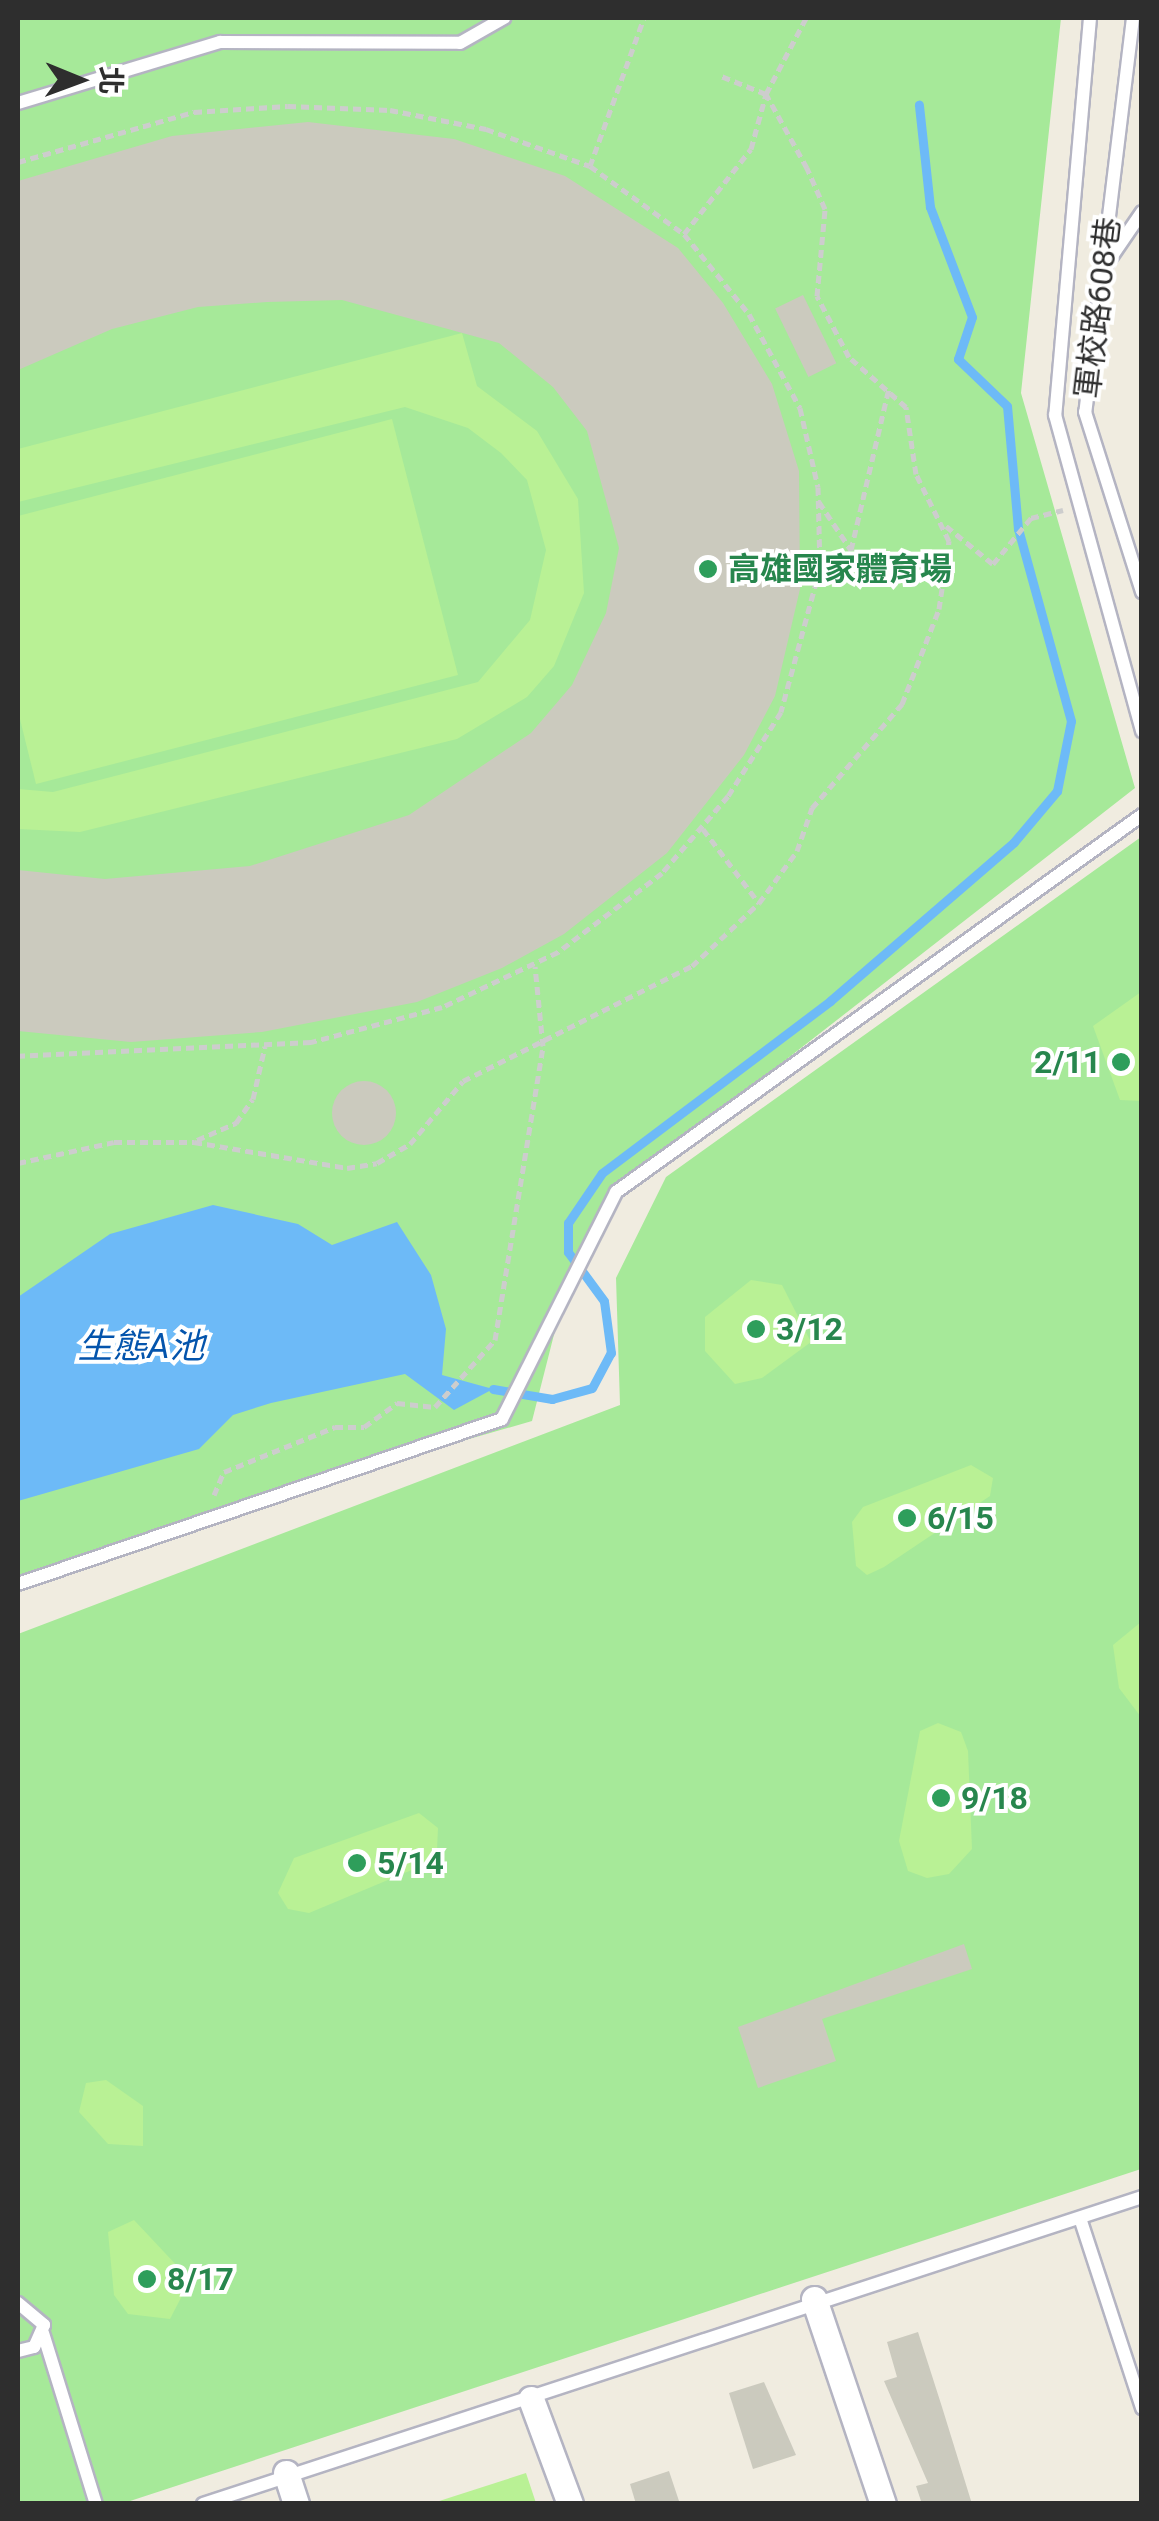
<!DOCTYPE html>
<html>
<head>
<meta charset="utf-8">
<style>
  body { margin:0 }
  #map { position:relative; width:1159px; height:2521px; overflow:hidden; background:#f0ece0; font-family:Roboto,"Noto Sans TC",sans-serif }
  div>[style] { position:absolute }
  .green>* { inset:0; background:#a6e999 }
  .pitch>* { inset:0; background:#b9f195 }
  .water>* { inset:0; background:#6dbaf7 }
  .stream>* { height:9px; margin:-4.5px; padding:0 4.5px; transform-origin:4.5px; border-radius:4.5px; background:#6dbaf7 }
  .building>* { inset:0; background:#cbcabe; transform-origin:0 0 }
  .round { border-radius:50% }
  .path>* { height:5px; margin-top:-2.5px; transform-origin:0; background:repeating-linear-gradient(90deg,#cdcdcd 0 8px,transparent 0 13px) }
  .roads { filter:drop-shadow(2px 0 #b4b4c2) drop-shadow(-2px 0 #b4b4c2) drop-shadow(0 2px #b4b4c2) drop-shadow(0 -2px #b4b4c2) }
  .service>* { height:12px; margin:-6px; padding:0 6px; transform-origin:6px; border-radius:6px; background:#fff }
  .minor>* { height:25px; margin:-12.5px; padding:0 12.5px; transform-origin:12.5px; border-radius:12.5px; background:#fff }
  .dots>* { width:28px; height:28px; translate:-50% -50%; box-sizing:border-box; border:5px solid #fff; border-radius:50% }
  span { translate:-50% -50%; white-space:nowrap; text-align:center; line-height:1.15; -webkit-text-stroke:8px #fff; paint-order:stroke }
  .street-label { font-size:32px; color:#2e2e2e }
  .leisure-label { font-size:32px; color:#27864d; font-weight:700 }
  .left { translate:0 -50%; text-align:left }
  .right { translate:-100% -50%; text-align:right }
  .water-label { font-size:35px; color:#0454ac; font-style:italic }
  .frame { position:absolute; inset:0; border:20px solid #2e2e2e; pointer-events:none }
  .north { position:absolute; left:30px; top:30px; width:100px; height:100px; -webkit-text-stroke:8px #fff; paint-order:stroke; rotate:91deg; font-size:28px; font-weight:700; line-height:40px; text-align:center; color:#2e2e2e }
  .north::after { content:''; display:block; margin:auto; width:35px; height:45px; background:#2e2e2e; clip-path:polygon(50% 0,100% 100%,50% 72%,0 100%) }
</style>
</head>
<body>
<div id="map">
  <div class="green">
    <i style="clip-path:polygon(18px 18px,1061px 18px,1021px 393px,1135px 788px,616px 1192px,560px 1311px,532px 1421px,212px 1513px,18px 1590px)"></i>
    <i style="clip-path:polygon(1141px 837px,1141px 2169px,124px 2503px,18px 2504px,18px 1634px,620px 1405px,616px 1278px,666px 1177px)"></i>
  </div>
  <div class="pitch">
    <i style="clip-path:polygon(462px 333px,477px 386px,537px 431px,578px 499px,584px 593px,554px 666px,527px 697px,457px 739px,80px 832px,18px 829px,18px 789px,53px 792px,478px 682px,530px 620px,546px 550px,527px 480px,501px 453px,468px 428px,405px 407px,18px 502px,18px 449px)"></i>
    <i style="clip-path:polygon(392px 419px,458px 675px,36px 784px,18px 711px,18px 516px)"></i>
    <i style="clip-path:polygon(1141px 992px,1141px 1101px,1120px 1100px,1093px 1026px)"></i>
    <i style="clip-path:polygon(751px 1280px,782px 1285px,811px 1342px,762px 1378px,735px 1384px,705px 1351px,705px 1317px)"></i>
    <i style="clip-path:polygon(971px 1465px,993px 1478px,990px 1496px,884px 1567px,867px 1575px,856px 1566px,852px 1522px,863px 1507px)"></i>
    <i style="clip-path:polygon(1141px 1622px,1142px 1622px,1141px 1717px,1119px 1688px,1113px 1645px)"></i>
    <i style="clip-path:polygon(938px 1723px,961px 1732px,968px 1751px,972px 1849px,949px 1874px,927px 1878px,908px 1871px,899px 1841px,920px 1731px)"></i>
    <i style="clip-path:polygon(419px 1813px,438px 1828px,437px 1850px,419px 1867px,309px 1913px,288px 1909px,278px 1893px,294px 1858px)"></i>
    <i style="clip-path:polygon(106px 2080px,143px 2106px,143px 2146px,108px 2144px,79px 2112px,86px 2083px)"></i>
    <i style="clip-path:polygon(134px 2220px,181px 2270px,186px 2288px,170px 2319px,128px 2314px,114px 2295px,108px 2232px)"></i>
    <i style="clip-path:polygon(526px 2473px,536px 2503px,433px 2503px)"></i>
  </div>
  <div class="water">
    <i style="clip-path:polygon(213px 1205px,298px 1224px,332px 1245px,397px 1222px,431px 1275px,446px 1329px,442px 1375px,493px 1389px,454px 1410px,405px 1374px,271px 1403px,233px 1415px,199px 1449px,18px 1501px,18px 1297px,110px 1234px)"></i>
  </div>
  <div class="stream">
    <i style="left:493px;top:1389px;width:60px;rotate:9.6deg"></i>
    <i style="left:552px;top:1399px;width:41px;rotate:-15.4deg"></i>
    <i style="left:592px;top:1388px;width:40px;rotate:-62deg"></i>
    <i style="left:611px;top:1353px;width:52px;rotate:-97.7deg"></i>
    <i style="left:604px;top:1301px;width:61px;rotate:-126.3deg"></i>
    <i style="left:568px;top:1252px;width:29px;rotate:-90deg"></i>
    <i style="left:568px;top:1223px;width:60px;rotate:-55.8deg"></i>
    <i style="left:602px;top:1173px;width:286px;rotate:-37deg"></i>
    <i style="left:830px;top:1001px;width:243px;rotate:-40.8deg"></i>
    <i style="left:1014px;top:842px;width:67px;rotate:-49.9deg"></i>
    <i style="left:1057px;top:791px;width:71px;rotate:-78.7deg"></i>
    <i style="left:1071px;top:721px;width:199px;rotate:-105.4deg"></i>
    <i style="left:1018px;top:529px;width:123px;rotate:-95.1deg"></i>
    <i style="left:1007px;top:406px;width:68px;rotate:-136.2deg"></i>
    <i style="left:958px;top:359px;width:44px;rotate:-71.6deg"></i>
    <i style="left:972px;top:317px;width:118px;rotate:-110.9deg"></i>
    <i style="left:930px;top:207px;width:103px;rotate:-96.2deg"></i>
  </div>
  <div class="building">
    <i style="clip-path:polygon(308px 122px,454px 139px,565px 176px,678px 248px,723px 303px,772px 384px,799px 471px,800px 589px,775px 696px,744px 755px,667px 853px,564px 934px,502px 968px,417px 1002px,262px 1032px,131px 1042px,18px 1031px,18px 870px,105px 879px,250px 866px,409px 815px,531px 733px,572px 685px,606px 613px,619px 548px,587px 431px,553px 387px,499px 343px,342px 300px,267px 302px,198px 307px,112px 329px,18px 370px,18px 181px,172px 136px)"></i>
    <i style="left:803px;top:295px;width:76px;height:31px;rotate:64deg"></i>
    <i class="round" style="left:332px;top:1081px;width:64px;height:64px"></i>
    <i style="clip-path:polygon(964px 1944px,972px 1969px,822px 2019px,836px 2061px,758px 2088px,738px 2027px)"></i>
    <i style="clip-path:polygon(918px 2332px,942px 2407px,972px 2504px,922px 2504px,916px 2486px,928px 2483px,884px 2381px,897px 2377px,887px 2342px)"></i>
    <i style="clip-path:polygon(764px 2382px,796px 2455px,753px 2469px,729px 2393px)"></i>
    <i style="clip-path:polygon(669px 2471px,680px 2504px,636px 2504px,630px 2484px)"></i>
  </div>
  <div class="path">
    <i style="left:18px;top:162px;width:183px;rotate:-15.9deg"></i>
    <i style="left:194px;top:112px;width:94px;rotate:-3.7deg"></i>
    <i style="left:288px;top:106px;width:102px;rotate:2.2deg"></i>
    <i style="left:390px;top:110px;width:98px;rotate:11.2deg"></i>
    <i style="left:486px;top:129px;width:110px;rotate:19.6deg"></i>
    <i style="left:590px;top:166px;width:116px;rotate:35.9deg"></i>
    <i style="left:684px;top:234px;width:103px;rotate:50.9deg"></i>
    <i style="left:749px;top:314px;width:107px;rotate:61.5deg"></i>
    <i style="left:800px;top:408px;width:81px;rotate:77.2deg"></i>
    <i style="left:818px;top:487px;width:81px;rotate:88.6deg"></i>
    <i style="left:820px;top:568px;width:149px;rotate:105.2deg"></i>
    <i style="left:781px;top:712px;width:99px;rotate:122.2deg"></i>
    <i style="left:728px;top:796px;width:101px;rotate:130.6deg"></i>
    <i style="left:662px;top:873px;width:131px;rotate:142.8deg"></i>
    <i style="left:558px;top:952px;width:128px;rotate:154.6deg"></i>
    <i style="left:442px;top:1007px;width:136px;rotate:165deg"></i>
    <i style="left:311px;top:1042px;width:293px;rotate:177.3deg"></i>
    <i style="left:590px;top:166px;width:158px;rotate:-70deg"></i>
    <i style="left:684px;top:234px;width:108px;rotate:-51.8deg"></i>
    <i style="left:751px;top:149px;width:57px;rotate:-74.7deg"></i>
    <i style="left:766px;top:94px;width:86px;rotate:-62.2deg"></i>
    <i style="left:819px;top:502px;width:58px;rotate:56.3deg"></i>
    <i style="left:851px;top:550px;width:166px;rotate:-76.8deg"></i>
    <i style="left:946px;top:526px;width:60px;rotate:39deg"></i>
    <i style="left:993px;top:564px;width:60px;rotate:-50.4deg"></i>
    <i style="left:1031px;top:518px;width:33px;rotate:-14deg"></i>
    <i style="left:703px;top:829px;width:93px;rotate:52.9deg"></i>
    <i style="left:197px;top:1140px;width:43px;rotate:-23.6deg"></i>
    <i style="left:236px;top:1123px;width:29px;rotate:-55deg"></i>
    <i style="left:253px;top:1099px;width:54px;rotate:-77.2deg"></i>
    <i style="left:18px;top:1163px;width:98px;rotate:-12.3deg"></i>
    <i style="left:114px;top:1142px;width:80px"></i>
    <i style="left:194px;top:1142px;width:155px;rotate:9.6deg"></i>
    <i style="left:347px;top:1168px;width:30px;rotate:-9deg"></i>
    <i style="left:377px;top:1163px;width:38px;rotate:-30deg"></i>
    <i style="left:410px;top:1144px;width:82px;rotate:-49.9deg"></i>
    <i style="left:463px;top:1081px;width:256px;rotate:-26.7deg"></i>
    <i style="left:692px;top:966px;width:92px;rotate:-43.2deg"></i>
    <i style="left:759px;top:903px;width:64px;rotate:-53.8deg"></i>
    <i style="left:797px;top:851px;width:46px;rotate:-70.8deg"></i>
    <i style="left:812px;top:808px;width:138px;rotate:-49.1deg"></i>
    <i style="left:902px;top:704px;width:102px;rotate:-68.7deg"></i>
    <i style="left:939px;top:609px;width:69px;rotate:-81.6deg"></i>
    <i style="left:949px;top:541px;width:75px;rotate:-116.2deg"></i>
    <i style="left:916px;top:474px;width:68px;rotate:-98.5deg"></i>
    <i style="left:906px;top:407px;width:76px;rotate:-138.7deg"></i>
    <i style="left:849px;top:357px;width:69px;rotate:-117.7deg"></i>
    <i style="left:817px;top:296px;width:87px;rotate:-84.7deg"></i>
    <i style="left:825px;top:209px;width:45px;rotate:-113.7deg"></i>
    <i style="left:807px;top:168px;width:85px;rotate:-119deg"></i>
    <i style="left:766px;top:94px;width:48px;rotate:-158.2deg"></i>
    <i style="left:214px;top:1495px;width:25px;rotate:-67deg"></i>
    <i style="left:224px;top:1472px;width:120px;rotate:-22.1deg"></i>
    <i style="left:335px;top:1427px;width:29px"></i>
    <i style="left:364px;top:1427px;width:41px;rotate:-36deg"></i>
    <i style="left:397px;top:1403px;width:38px;rotate:6deg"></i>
    <i style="left:435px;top:1407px;width:90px;rotate:-48.2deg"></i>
    <i style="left:495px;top:1340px;width:298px;rotate:-80.7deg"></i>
    <i style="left:543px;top:1046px;width:80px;rotate:-95.7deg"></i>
  </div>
  <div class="roads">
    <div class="service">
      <i style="left:1090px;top:18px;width:399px;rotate:95deg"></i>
      <i style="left:1055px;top:415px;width:328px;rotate:74.6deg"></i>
      <i style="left:1133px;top:18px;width:397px;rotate:96.9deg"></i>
      <i style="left:1085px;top:412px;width:189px;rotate:72.4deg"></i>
      <i style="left:18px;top:103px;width:211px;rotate:-16.8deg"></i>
      <i style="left:220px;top:42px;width:240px;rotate:0.2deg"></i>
      <i style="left:460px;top:43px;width:51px;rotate:-29.6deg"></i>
      <i style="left:1103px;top:269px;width:69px;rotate:-55.6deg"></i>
      <i style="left:18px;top:1584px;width:511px;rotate:-18.82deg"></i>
      <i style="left:502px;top:1419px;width:254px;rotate:-63.3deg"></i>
      <i style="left:616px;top:1192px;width:647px;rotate:-35.63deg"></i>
      <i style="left:1080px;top:2218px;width:200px;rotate:71.9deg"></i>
      <i style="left:18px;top:2303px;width:34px;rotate:40deg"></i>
      <i style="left:44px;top:2325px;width:24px;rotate:114deg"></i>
      <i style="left:34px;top:2347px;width:16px;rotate:166deg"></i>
      <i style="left:43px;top:2333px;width:179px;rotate:72.8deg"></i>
      <i style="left:203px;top:2504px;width:988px;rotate:-18.1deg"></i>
    </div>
    <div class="minor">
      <i style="left:814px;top:2299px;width:216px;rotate:71.4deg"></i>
      <i style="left:531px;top:2399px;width:112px;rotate:69.6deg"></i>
      <i style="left:286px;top:2473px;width:33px;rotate:72deg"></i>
    </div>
  </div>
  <div class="dots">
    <i style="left:708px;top:569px;background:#2e9e5b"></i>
    <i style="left:1121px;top:1062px;background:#2e9e5b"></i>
    <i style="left:756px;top:1329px;background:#2e9e5b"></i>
    <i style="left:907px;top:1518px;background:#2e9e5b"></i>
    <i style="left:941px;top:1798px;background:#2e9e5b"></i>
    <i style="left:357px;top:1863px;background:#2e9e5b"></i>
    <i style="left:147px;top:2279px;background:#2e9e5b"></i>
  </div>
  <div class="street-label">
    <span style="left:1098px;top:308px;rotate:-83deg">軍校路608巷</span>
  </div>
  <div class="leisure-label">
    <span class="left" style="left:728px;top:569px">高雄國家體育場</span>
    <span class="right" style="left:1101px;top:1062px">2/11</span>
    <span class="left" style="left:776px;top:1329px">3/12</span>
    <span class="left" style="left:927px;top:1518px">6/15</span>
    <span class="left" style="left:961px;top:1798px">9/18</span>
    <span class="left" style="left:377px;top:1863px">5/14</span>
    <span class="left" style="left:167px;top:2279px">8/17</span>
  </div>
  <div class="water-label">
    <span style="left:141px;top:1347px">生態A池</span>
  </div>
  <div class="frame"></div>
  <div class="north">北</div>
</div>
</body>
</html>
